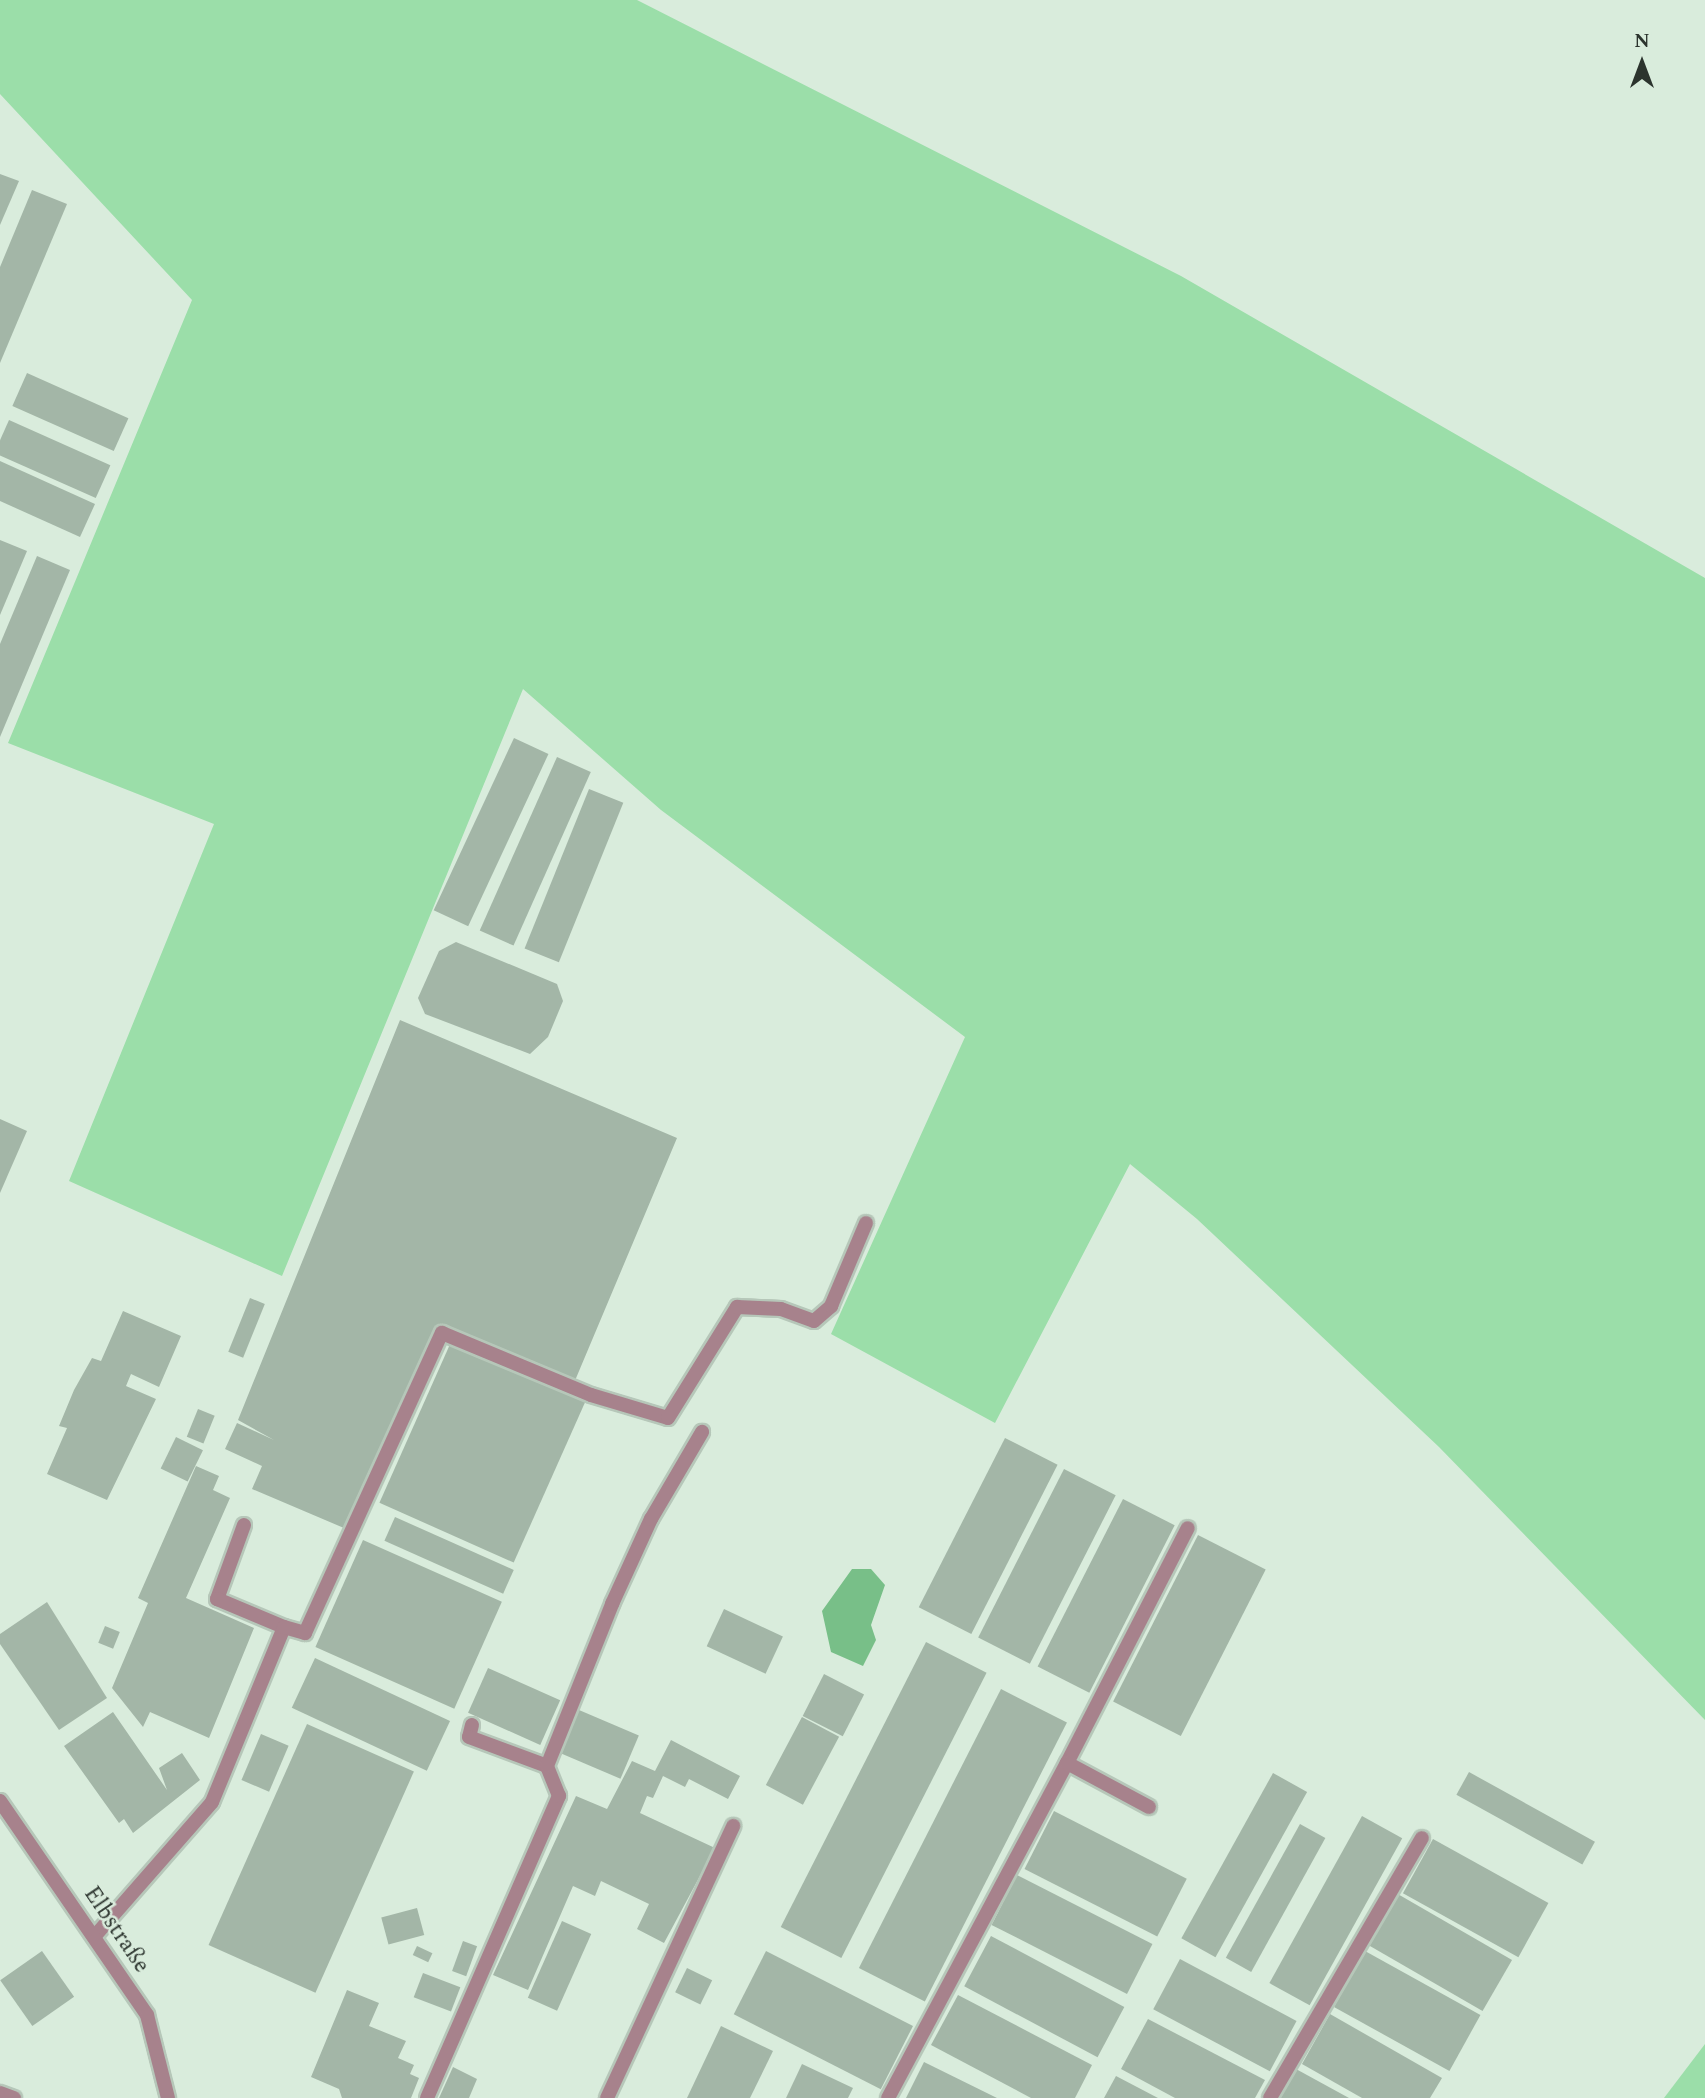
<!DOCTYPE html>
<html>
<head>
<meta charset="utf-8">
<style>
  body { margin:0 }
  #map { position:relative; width:1705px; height:2098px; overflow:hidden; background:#d9ecdc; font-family:Spectral,serif }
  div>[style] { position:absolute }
  .green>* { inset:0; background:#9bdea9 }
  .water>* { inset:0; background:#78bf88 }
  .building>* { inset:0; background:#a3b6a7; transform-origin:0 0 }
  .roads { filter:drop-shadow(2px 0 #b6c7b9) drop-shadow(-2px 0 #b6c7b9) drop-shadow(0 2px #b6c7b9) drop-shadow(0 -2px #b6c7b9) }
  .service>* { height:14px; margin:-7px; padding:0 7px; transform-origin:7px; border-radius:7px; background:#a7828c }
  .minor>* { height:14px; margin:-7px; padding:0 7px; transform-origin:7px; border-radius:7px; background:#a7828c }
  span { translate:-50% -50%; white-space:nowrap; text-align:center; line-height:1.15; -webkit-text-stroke:5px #d9ecdc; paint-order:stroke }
  .street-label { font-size:23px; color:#2c342e }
  .north { position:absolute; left:1607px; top:28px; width:70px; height:70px; -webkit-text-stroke:5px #d9ecdc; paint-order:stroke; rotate:0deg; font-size:19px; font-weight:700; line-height:28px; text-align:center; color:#2c342e }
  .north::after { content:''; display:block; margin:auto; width:24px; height:32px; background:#2c342e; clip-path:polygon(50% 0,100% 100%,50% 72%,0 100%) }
</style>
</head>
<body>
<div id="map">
  <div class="green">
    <i style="clip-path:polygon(0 0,637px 0,1181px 276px,1705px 578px,1705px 1720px,1439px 1447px,1197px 1219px,1130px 1164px,995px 1423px,831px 1334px,965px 1037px,661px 810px,523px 689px,282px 1276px,69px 1181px,214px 824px,8px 743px,192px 300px,0 94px)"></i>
    <i style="clip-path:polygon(1705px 2044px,1705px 2098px,1664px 2098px)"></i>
  </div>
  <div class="water">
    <i style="clip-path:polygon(852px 1569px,871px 1569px,885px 1585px,871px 1625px,876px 1640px,863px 1666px,831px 1652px,822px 1611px)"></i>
  </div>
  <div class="building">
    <i style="clip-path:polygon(0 174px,19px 181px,0 225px)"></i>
    <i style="clip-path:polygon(32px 190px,67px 204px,0 363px,0 267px)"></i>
    <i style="left:27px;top:373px;width:111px;height:36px;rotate:24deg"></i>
    <i style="left:9px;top:420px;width:111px;height:36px;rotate:24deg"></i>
    <i style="clip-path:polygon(0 461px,95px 504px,80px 537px,0 501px)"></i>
    <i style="clip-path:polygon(0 540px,27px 551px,0 615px)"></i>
    <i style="clip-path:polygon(37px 556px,70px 570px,0 737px,0 644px)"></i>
    <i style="left:514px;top:738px;width:38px;height:190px;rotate:25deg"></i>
    <i style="left:557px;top:757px;width:37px;height:190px;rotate:24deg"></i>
    <i style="left:589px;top:789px;width:37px;height:172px;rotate:22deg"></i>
    <i style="clip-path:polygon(456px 942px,557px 984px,563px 1001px,548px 1037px,530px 1054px,425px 1014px,418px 998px,439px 951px)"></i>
    <i style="clip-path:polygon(400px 1020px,677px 1138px,574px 1383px,437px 1325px,351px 1531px,252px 1489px,262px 1466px,225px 1449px,237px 1423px,274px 1440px,238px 1420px)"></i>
    <i style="clip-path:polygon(0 1119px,27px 1131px,0 1193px)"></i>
    <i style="left:250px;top:1298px;width:16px;height:58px;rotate:22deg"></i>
    <i style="clip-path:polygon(123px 1311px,181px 1336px,159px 1387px,131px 1374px,126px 1386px,156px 1399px,107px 1500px,47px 1474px,67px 1428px,59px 1426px,74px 1390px,92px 1358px,101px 1361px)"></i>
    <i style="left:451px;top:1342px;width:147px;height:176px;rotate:24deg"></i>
    <i style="left:198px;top:1409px;width:18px;height:30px;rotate:22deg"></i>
    <i style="left:176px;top:1437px;width:30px;height:35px;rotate:26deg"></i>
    <i style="left:1005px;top:1438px;width:59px;height:190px;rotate:27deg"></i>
    <i style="clip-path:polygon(196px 1466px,219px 1476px,213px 1490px,230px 1498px,186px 1598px,254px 1628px,209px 1738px,150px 1712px,143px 1727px,112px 1688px,148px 1603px,138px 1598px)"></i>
    <i style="left:1064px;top:1469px;width:58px;height:189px;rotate:27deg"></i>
    <i style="left:1123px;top:1499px;width:58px;height:188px;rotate:27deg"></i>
    <i style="left:395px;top:1517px;width:130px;height:26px;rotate:24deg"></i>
    <i style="left:1198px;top:1535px;width:76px;height:187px;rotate:27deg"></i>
    <i style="left:363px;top:1540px;width:152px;height:117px;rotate:24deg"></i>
    <i style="clip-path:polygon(47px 1602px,107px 1698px,59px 1730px,0 1644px,0 1634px)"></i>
    <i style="left:724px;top:1609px;width:65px;height:41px;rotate:25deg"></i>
    <i style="left:105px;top:1626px;width:16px;height:18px;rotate:22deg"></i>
    <i style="left:926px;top:1642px;width:68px;height:320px;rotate:27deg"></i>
    <i style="left:315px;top:1658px;width:149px;height:55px;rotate:25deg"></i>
    <i style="left:488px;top:1668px;width:79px;height:49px;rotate:24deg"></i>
    <i style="left:824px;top:1674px;width:45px;height:47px;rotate:27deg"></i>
    <i style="left:1001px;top:1689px;width:74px;height:313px;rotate:27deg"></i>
    <i style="left:579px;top:1710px;width:65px;height:47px;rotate:23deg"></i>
    <i style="clip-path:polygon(113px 1712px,167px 1790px,159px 1768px,182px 1753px,200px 1780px,133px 1833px,124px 1819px,119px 1823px,64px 1746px)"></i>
    <i style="left:802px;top:1717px;width:42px;height:77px;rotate:28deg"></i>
    <i style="left:307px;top:1724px;width:117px;height:242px;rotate:24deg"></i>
    <i style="left:261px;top:1734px;width:30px;height:50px;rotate:23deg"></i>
    <i style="clip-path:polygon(671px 1740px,740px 1776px,728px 1799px,689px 1779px,685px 1787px,663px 1776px,653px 1798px,647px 1796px,640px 1813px,715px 1848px,664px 1943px,637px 1929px,649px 1904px,601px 1881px,595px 1896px,573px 1886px,528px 1990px,493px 1975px,576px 1796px,607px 1809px,632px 1761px,655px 1771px)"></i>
    <i style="left:1469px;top:1772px;width:144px;height:26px;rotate:29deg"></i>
    <i style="left:1273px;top:1773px;width:39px;height:189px;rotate:29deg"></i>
    <i style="left:1054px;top:1811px;width:149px;height:65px;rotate:27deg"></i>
    <i style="left:1362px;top:1816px;width:46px;height:191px;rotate:29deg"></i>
    <i style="left:1300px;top:1824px;width:29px;height:153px;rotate:29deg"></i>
    <i style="left:1433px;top:1839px;width:132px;height:62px;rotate:29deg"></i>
    <i style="left:1017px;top:1875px;width:152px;height:56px;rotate:27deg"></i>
    <i style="left:1396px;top:1893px;width:134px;height:59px;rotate:30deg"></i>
    <i style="left:417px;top:1908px;width:28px;height:37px;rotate:75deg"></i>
    <i style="left:562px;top:1921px;width:32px;height:84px;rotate:24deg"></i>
    <i style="left:991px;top:1936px;width:151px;height:57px;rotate:28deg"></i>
    <i style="left:463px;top:1941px;width:15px;height:32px;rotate:20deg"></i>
    <i style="left:417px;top:1946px;width:17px;height:10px;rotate:25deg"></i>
    <i style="left:42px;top:1951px;width:56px;height:51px;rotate:55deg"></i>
    <i style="left:766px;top:1951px;width:165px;height:71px;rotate:27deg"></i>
    <i style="left:1365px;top:1951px;width:132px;height:64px;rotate:29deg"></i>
    <i style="left:1180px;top:1959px;width:132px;height:57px;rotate:28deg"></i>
    <i style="left:687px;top:1968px;width:28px;height:27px;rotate:26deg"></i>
    <i style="left:423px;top:1973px;width:40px;height:26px;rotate:21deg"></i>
    <i style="clip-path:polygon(347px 1990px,379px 2003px,369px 2026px,406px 2041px,398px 2058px,414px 2065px,410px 2074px,419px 2078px,411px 2098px,342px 2098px,339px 2089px,311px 2077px)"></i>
    <i style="clip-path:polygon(958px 1995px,1092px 2065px,1075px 2098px,1031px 2098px,931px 2045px)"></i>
    <i style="clip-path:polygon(1330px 2014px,1442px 2078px,1430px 2098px,1362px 2098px,1302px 2064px)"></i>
    <i style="clip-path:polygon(1148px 2019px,1265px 2080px,1255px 2098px,1175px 2098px,1121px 2069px)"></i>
    <i style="clip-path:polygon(721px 2026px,773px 2051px,750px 2098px,687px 2098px)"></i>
    <i style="clip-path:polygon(924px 2062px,997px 2098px,906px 2098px)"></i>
    <i style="clip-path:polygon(802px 2064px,853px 2088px,848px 2098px,786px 2098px)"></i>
    <i style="clip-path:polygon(453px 2067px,477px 2079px,469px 2098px,439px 2098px)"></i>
    <i style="clip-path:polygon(1296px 2069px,1349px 2098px,1280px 2098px)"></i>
    <i style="clip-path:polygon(1116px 2076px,1158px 2098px,1104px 2098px)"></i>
  </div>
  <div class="roads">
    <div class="service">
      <i style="left:244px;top:1525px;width:79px;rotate:110deg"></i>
      <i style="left:217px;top:1599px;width:73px;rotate:22.7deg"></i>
      <i style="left:472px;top:1725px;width:12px;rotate:104deg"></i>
      <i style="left:469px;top:1737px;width:83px;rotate:20.4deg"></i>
      <i style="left:1067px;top:1763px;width:264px;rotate:-62.8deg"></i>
      <i style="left:94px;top:1937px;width:179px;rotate:-48.8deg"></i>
      <i style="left:212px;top:1802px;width:189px;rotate:-67.6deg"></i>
      <i style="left:284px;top:1627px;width:22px;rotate:16deg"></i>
      <i style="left:305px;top:1633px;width:330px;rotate:-65.5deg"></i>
      <i style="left:442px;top:1333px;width:161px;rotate:22.6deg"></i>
      <i style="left:591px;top:1395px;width:80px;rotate:16.6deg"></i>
      <i style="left:668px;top:1418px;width:131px;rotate:-58.1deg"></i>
      <i style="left:737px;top:1307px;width:44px;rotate:2.6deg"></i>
      <i style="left:781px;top:1309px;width:35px;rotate:20deg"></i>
      <i style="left:814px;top:1321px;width:23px;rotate:-41deg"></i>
      <i style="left:831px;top:1306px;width:90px;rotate:-67.1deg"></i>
      <i style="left:427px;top:2098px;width:330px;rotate:-66.4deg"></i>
      <i style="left:559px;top:1796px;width:32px;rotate:-112deg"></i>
      <i style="left:547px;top:1766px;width:175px;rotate:-68.1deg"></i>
      <i style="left:612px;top:1604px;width:94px;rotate:-65.4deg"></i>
      <i style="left:651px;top:1519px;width:101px;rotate:-59.6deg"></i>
      <i style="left:607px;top:2098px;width:300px;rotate:-65.1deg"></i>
      <i style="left:888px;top:2098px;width:380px;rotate:-61.9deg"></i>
      <i style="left:1067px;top:1763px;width:93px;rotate:28.2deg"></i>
      <i style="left:1270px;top:2098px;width:301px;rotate:-59.7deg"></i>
    </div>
    <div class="minor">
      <i style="left:0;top:1801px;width:260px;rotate:55.5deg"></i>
      <i style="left:147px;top:2015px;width:86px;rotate:75.8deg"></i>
      <i style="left:0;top:2093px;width:15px;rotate:20deg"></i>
    </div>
  </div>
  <div class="street-label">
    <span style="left:116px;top:1930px;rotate:56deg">Elbstraße</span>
  </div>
  <div class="north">N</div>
</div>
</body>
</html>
